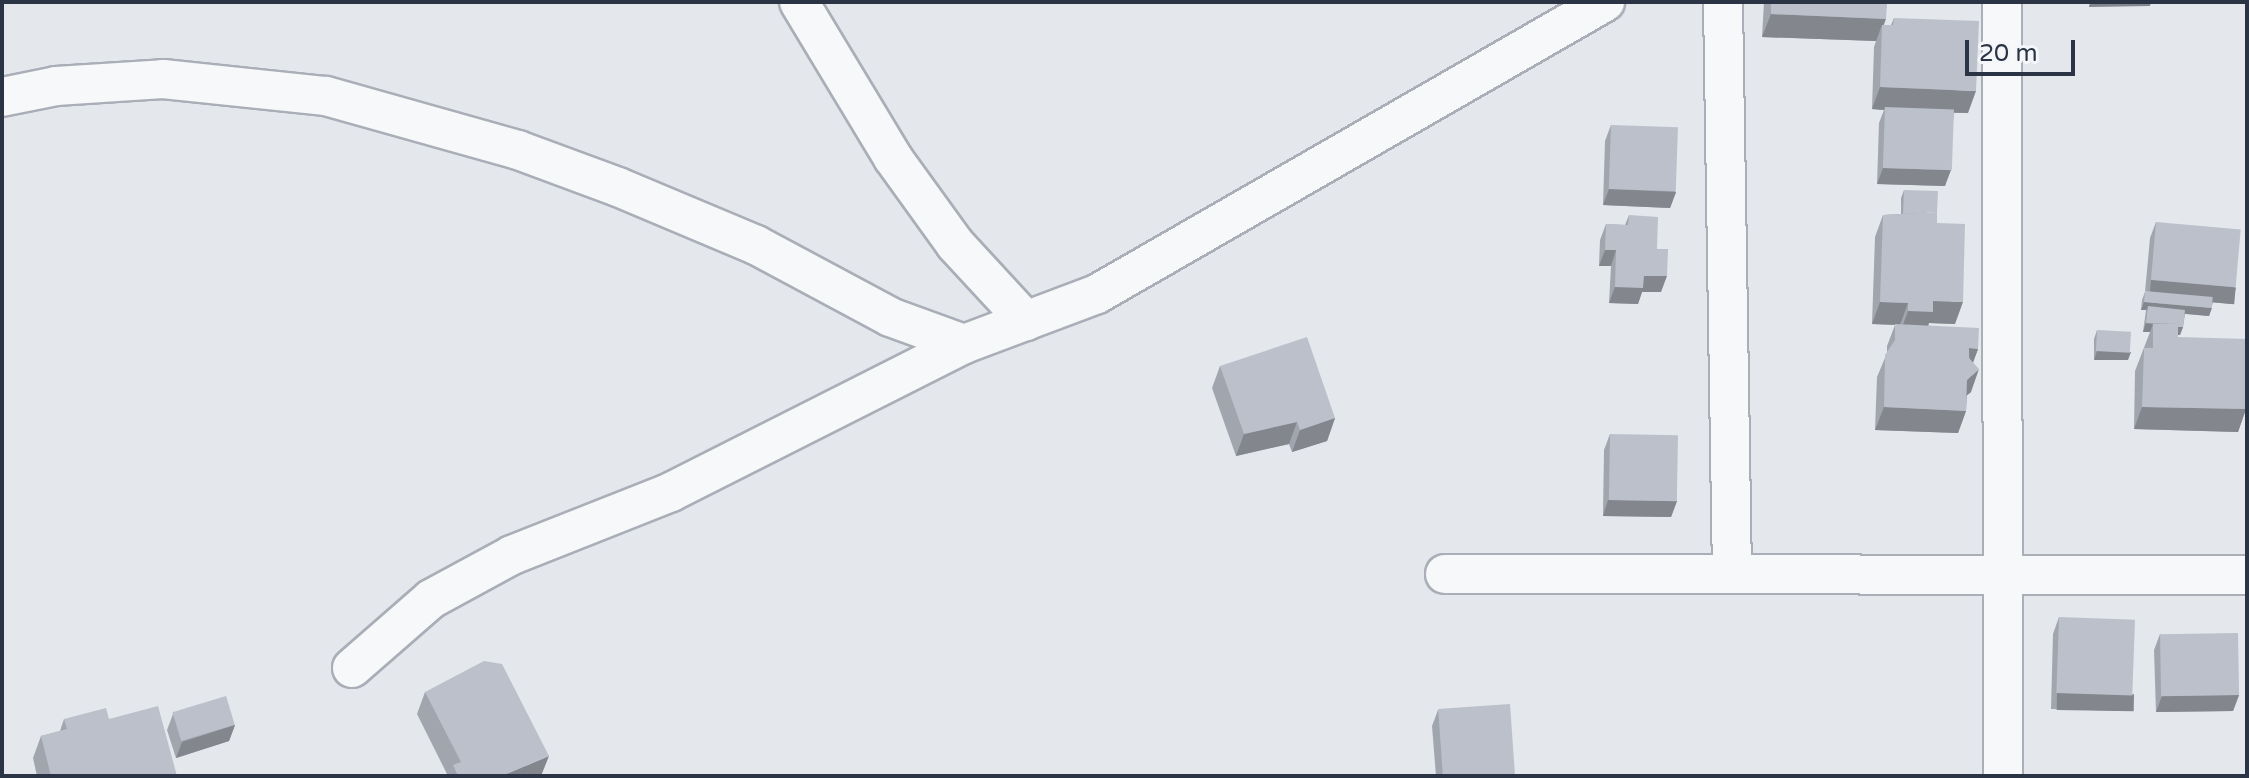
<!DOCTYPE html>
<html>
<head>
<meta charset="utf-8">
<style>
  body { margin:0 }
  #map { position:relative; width:2249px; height:778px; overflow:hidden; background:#e4e7ec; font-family:"Varela Round",sans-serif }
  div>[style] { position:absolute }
  .roads { filter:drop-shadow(2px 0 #a9aeb7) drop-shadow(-2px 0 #a9aeb7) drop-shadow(0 2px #a9aeb7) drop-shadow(0 -2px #a9aeb7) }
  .minor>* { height:38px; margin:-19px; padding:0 19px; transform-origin:19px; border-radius:19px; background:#f7f8fa }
  .wall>* { inset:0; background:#a1a5ae }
  .shaded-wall>* { inset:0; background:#83868d; transform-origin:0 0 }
  .building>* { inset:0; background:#bbc0ca; transform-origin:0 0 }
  span { translate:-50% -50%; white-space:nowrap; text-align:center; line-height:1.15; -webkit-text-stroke:8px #f4f6f9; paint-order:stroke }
  .frame { position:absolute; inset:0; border:4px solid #2b3445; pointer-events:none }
  .scale { position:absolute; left:1965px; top:40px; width:110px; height:36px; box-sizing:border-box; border:4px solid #2b3445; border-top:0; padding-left:10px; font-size:24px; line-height:28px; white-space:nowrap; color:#2b3445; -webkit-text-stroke:6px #f4f6f9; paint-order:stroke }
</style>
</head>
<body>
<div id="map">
  <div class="roads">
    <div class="minor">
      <i style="left:799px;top:2px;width:182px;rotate:58.9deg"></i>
      <i style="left:893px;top:158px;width:106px;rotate:54.2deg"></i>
      <i style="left:955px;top:244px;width:105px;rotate:47.3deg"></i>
      <i style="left:1723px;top:2px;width:572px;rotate:89.1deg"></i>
      <i style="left:2002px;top:2px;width:774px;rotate:89.93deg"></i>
      <i style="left:2px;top:97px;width:55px;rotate:-11.5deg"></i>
      <i style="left:56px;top:86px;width:107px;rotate:-3.7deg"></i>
      <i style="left:163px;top:79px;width:164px;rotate:6deg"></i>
      <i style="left:326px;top:96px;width:199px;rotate:15.7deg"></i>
      <i style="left:518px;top:150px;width:107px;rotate:20.3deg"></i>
      <i style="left:618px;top:187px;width:150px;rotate:22.8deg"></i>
      <i style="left:756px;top:245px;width:152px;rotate:28.2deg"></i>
      <i style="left:890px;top:317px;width:79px;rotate:20deg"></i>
      <i style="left:1445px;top:574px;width:802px;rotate:0.07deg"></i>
      <i style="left:352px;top:668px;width:105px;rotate:-41.1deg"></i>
      <i style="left:431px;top:599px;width:92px;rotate:-28.5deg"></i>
      <i style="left:512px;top:555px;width:171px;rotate:-21.6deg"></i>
      <i style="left:671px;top:492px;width:328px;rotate:-26.8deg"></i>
      <i style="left:964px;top:344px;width:142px;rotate:-20.6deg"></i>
      <i style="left:1097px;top:294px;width:586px;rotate:-29.89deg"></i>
    </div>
  </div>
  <div class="wall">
    <i style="clip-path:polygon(1764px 2px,1887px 2px,1884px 25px,1891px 25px,1894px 18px,1968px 113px,1954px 113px,1945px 186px,1877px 184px,1879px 123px,1884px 110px,1872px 109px,1874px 47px,1876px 41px,1762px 37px)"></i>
    <i style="clip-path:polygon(1611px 125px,1676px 192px,1670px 208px,1603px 205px,1605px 141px)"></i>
    <i style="clip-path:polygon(1904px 190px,1937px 223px,1955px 324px,1929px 323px,1928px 325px,1978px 349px,1973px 362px,1971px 392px,1967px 395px,1966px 411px,1958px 433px,1875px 430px,1877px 377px,1887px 353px,1887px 346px,1895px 325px,1872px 324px,1875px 237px,1883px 215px,1901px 214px,1901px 198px)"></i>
    <i style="clip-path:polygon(1629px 215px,1657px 249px,1661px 292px,1642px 292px,1638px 304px,1609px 303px,1611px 266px,1599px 266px,1600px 240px,1606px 224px,1625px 225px)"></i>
    <i style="clip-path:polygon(2156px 222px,2236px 288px,2231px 304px,2213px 302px,2209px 316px,2185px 314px,2183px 327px,2180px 335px,2178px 335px,2178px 337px,2246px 409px,2238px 432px,2134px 429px,2135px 371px,2150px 332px,2143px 332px,2146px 310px,2141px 310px,2142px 300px,2145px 292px,2150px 238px)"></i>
    <i style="clip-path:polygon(2097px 330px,2128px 360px,2094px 360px,2094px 339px)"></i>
    <i style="clip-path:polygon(1220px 366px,1335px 418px,1327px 441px,1292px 452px,1289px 444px,1236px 456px,1212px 388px)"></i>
    <i style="clip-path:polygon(1610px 434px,1677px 501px,1671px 517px,1603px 516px,1604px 450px)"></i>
    <i style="clip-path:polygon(2059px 617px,2128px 711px,2051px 709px,2053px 634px)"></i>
    <i style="clip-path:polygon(2160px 634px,2239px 695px,2233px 711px,2156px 712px,2154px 650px)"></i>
    <i style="clip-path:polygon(425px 692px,541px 776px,448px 776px,417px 714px)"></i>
    <i style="clip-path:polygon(1438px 710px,1515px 776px,1436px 776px,1432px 726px)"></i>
    <i style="clip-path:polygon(173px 714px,235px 725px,229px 741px,176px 758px,167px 730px)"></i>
    <i style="clip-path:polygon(64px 719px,109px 719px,177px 776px,37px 776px,33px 758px,41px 736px,60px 731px)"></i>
  </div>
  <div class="shaded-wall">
    <i style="clip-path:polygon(2090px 2px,2151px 2px,2150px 6px,2089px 7px)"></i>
    <i style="clip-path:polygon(1771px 14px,1886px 19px,1882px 29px,1882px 25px,1876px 41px,1762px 37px)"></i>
    <i style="clip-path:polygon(1880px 87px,1976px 91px,1968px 113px,1885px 110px,1885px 107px,1884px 110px,1872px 109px)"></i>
    <i style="clip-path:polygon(1883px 168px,1951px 170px,1945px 186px,1877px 184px)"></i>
    <i style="clip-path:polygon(1609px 189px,1676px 192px,1670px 208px,1603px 205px)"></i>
    <i style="clip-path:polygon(1605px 250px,1616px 250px,1611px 266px,1599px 266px)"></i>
    <i style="clip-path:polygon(1644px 276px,1667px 276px,1661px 292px,1642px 292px,1638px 304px,1609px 303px,1615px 287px)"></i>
    <i style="left:2151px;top:280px;width:85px;height:17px;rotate:5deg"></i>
    <i style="clip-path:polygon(1933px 301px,1963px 302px,1955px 324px,1929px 323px,1925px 334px,1900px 333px,1908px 311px)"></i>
    <i style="clip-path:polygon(1880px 302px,1908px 303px,1900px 325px,1872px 324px)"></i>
    <i style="clip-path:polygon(2144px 302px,2212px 308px,2209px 316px,2147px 310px,2148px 306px,2146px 310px,2141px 310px)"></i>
    <i style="clip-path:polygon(2146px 323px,2153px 324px,2150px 332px,2143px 332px)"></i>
    <i style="clip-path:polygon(2153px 324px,2183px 327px,2180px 335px,2153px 333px)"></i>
    <i style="clip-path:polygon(1969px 348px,1978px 349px,1970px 371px)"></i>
    <i style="clip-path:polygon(2097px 351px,2131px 352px,2128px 360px,2094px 360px)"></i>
    <i style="clip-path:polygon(1979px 369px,1971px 392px,1959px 402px,1967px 380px)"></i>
    <i style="clip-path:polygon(1884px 407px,1966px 411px,1958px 433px,1875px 430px)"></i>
    <i style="clip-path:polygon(2142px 407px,2246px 409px,2238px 432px,2134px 429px)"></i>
    <i style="clip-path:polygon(1335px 418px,1327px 441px,1292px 452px,1300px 430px)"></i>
    <i style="clip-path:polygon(1297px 422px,1289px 444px,1236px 456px,1244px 434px)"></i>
    <i style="clip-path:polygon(1608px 500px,1677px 501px,1671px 517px,1603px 516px)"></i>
    <i style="left:2057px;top:693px;width:77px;height:17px;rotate:1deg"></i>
    <i style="clip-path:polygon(2239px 695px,2233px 711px,2156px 712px,2162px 696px)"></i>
    <i style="clip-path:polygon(235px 725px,229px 741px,176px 758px,182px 742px)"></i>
    <i style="clip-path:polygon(549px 756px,541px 776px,502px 776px)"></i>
  </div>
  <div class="building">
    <i style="clip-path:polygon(1771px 2px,1887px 2px,1886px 19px,1771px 14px)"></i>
    <i style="clip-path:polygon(1894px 18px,1979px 21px,1976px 91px,1880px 87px,1882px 25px,1893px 25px)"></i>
    <i style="left:1885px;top:107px;width:69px;height:61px;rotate:2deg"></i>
    <i style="left:1611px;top:125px;width:67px;height:64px;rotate:2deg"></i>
    <i style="clip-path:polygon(1904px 190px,1938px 191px,1937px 212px,1903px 214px)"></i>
    <i style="clip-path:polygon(1937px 212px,1937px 223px,1965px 224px,1963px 302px,1933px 301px,1933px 312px,1908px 311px,1908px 303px,1880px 302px,1883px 215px)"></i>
    <i style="clip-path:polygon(1629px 215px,1658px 217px,1657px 249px,1668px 249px,1667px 276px,1644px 276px,1643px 288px,1615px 287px,1616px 250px,1605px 250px,1606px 224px,1628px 225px)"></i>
    <i style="left:2156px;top:222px;width:85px;height:58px;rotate:5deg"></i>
    <i style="left:2145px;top:291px;width:68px;height:11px;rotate:5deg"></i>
    <i style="clip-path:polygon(2148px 306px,2185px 310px,2183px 327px,2178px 327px,2178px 324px,2146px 323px)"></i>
    <i style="clip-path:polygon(1895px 324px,1979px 328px,1978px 349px,1969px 348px,1969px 358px,1979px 369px,1967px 380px,1966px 411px,1884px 407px,1885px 355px,1895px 340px)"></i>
    <i style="clip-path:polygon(2153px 324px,2178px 324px,2178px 337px,2247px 339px,2246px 409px,2142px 407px,2144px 348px,2153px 348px)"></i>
    <i style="left:2097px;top:330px;width:34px;height:21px;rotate:3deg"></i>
    <i style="clip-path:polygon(1307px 337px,1335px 418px,1300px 430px,1297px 422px,1244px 434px,1220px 366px)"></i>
    <i style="left:1610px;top:434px;width:68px;height:66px;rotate:1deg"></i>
    <i style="left:2059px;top:617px;width:76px;height:76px;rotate:2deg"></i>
    <i style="left:2238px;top:633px;width:62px;height:78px;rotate:89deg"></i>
    <i style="clip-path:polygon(484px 661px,502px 664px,549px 756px,502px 776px,458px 776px,453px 765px,461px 762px,425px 692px)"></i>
    <i style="left:226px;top:696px;width:30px;height:56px;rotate:73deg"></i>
    <i style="left:1510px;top:704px;width:72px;height:72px;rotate:86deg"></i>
    <i style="clip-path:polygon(158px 706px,177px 776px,51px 776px,41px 736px,67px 729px,64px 719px,106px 708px,109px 719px)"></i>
  </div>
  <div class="frame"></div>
  <div class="scale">20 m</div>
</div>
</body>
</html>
